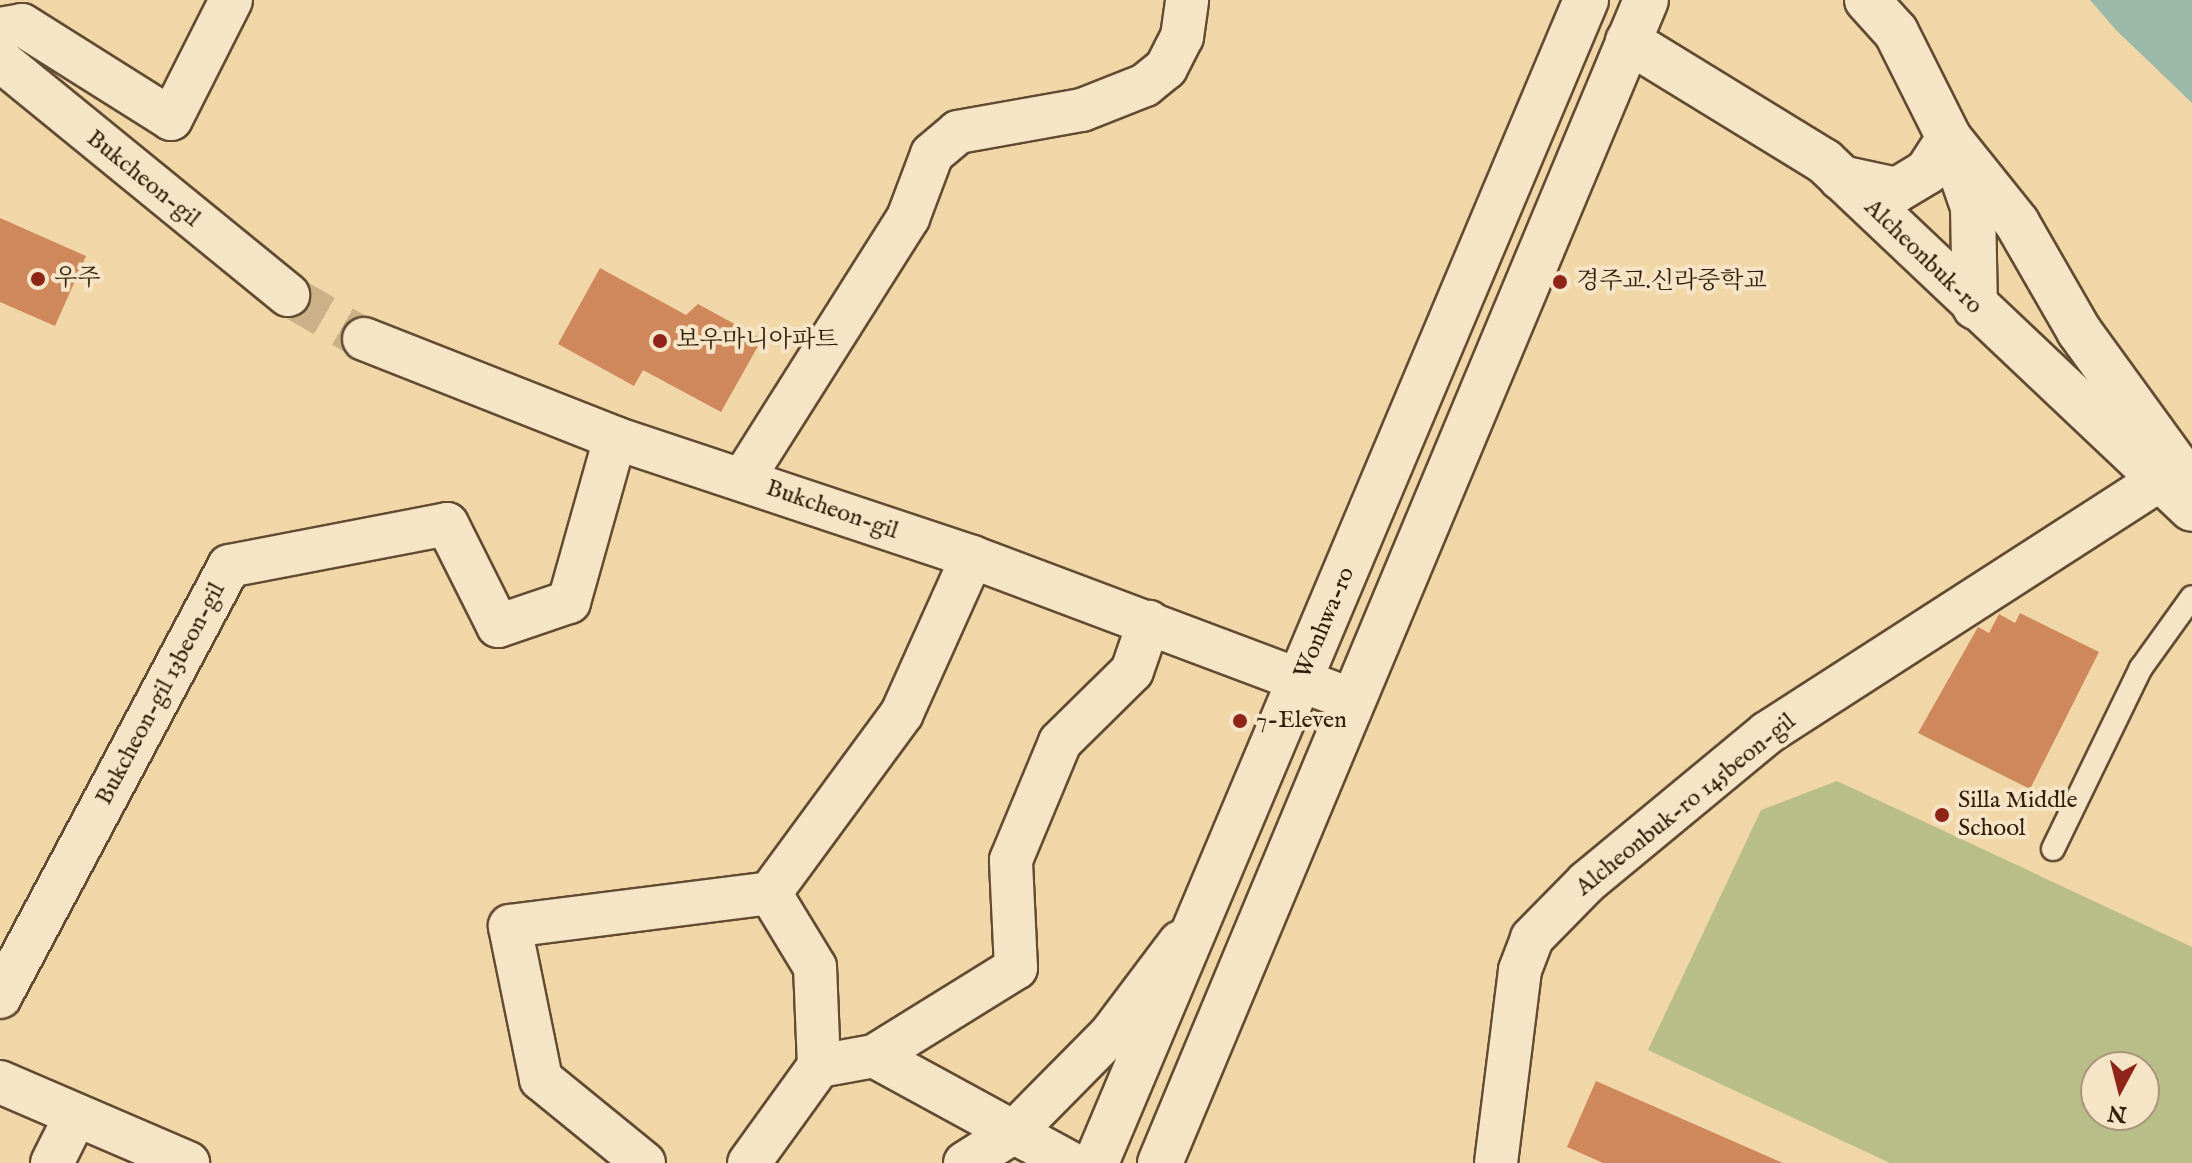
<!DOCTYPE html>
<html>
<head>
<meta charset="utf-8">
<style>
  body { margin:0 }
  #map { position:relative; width:2192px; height:1163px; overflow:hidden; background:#f1d6a8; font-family:"IM FELL English","Noto Serif KR",serif }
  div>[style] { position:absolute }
  .green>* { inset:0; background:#b9be88 }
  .water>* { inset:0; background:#9bb9a8 }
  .building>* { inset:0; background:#cf885c }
  .street-tunnel>* { height:42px; margin-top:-21px; transform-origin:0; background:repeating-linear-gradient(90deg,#cbb188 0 42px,transparent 0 63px) }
  .roads { filter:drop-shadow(2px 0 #624b32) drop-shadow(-2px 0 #624b32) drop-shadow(0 2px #624b32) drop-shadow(0 -2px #624b32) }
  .lane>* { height:22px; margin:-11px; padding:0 11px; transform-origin:11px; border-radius:11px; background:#f6e4c6 }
  .street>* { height:42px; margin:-21px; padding:0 21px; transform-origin:21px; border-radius:21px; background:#f6e4c6 }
  .secondary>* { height:44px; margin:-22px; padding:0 22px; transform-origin:22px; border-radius:22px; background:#f6e4c6 }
  .dots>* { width:22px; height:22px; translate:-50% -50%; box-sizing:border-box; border:4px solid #f6e4c6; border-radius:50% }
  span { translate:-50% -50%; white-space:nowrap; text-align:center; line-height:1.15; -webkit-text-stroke:8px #f6e4c6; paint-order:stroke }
  .street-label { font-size:24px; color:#331d0a }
  .poi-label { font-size:24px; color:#331d0a }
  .left { translate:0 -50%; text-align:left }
  .north { position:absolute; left:2080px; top:1051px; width:80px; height:80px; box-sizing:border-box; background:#f6e4c6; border:2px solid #a8947b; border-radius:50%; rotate:187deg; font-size:22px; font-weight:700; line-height:32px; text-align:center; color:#331d0a }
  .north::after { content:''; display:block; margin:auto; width:28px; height:36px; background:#8f2418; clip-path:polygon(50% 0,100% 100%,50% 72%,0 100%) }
</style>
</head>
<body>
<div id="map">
  <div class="green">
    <i style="clip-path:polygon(evenodd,1837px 781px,2192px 947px,2192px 1163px,1890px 1163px,1648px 1050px,1761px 810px,1837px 781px,2096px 1067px,2144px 1067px,2144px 1115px,2096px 1115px,2096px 1067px)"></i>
  </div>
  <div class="water">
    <i style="clip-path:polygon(2090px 0,2192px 0,2192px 103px,2116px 30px)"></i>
  </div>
  <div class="building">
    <i style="clip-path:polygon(0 218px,86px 256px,55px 326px,0 302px)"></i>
    <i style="clip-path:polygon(600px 268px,686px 315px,698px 304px,762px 339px,721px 412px,643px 370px,634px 386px,558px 344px)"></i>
    <i style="clip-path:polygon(2020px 613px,2099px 652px,2030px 789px,1918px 733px,1978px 627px,1989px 633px,1999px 614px,2015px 623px)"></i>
    <i style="clip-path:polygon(1596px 1081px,1783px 1163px,1603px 1163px,1567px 1147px)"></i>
  </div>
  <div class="street-tunnel">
    <i style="left:288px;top:295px;width:88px;rotate:30.1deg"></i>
  </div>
  <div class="roads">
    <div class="lane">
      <i style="left:2053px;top:849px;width:201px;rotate:-64.1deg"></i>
      <i style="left:2141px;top:668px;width:87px;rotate:-54.3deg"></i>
    </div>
    <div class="street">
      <i style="left:0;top:29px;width:22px;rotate:-10deg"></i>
      <i style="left:22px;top:25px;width:176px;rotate:32.2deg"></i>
      <i style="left:171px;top:119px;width:133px;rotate:-63.2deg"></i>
      <i style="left:0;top:60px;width:372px;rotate:39.2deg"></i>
      <i style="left:364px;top:339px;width:270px;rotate:21.5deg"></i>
      <i style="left:615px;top:438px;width:376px;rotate:18.4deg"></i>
      <i style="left:972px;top:557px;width:407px;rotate:20.6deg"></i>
      <i style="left:743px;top:479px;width:309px;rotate:-57.7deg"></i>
      <i style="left:908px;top:218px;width:68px;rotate:-69.4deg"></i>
      <i style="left:932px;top:154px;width:34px;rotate:-40deg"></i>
      <i style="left:958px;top:132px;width:126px;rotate:-10.1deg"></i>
      <i style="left:1082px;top:110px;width:68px;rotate:-21.6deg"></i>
      <i style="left:1145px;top:85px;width:27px;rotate:-39deg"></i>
      <i style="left:1166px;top:68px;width:35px;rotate:-63deg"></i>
      <i style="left:1182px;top:37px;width:37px;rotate:-82deg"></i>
      <i style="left:0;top:997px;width:488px;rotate:-62deg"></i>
      <i style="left:229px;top:566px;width:222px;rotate:-10.9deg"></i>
      <i style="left:447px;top:524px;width:114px;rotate:63.4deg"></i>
      <i style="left:498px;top:626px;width:75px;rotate:-18.7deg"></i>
      <i style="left:569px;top:602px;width:170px;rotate:-74.3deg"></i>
      <i style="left:874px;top:1056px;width:167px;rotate:-31.8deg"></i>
      <i style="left:1016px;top:968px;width:108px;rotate:-92.7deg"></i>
      <i style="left:1011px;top:860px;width:128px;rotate:-67.4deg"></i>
      <i style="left:1060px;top:742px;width:101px;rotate:-44.6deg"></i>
      <i style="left:1132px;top:671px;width:52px;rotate:-70.9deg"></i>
      <i style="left:819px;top:1066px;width:99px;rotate:-92.3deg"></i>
      <i style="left:815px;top:967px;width:87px;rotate:-121.3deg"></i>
      <i style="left:770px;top:893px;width:223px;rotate:-53.7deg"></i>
      <i style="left:902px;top:713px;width:171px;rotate:-65.8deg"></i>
      <i style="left:0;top:1082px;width:205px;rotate:23.3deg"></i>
      <i style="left:52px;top:1163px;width:51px;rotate:-63.4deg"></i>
      <i style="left:644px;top:1163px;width:133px;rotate:-140.8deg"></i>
      <i style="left:541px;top:1079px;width:156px;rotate:-101.5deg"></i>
      <i style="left:510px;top:926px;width:262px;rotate:-7.2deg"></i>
      <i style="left:749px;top:1163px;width:120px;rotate:-54.2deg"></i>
      <i style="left:819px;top:1066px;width:56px;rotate:-10.3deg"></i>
      <i style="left:874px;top:1056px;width:223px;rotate:28.6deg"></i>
      <i style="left:965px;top:1163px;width:58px;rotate:-32.3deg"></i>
      <i style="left:1014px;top:1132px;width:136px;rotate:-45.3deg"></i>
      <i style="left:1110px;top:1035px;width:116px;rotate:-53deg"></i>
      <i style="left:1496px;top:1163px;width:194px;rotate:-82.9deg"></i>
      <i style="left:1520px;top:970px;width:34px;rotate:-69deg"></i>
      <i style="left:1532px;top:938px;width:78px;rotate:-45.5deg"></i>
      <i style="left:1587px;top:882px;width:234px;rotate:-39.6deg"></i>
      <i style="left:1767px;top:733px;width:467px;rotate:-32.8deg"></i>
    </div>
    <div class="secondary">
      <i style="left:1867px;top:0;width:43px;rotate:47.8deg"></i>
      <i style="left:1896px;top:32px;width:119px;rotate:63.4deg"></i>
      <i style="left:1949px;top:138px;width:73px;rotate:70.8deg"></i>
      <i style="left:1973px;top:207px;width:100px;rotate:88.9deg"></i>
      <i style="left:1628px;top:41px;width:230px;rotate:31.5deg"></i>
      <i style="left:1824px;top:161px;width:506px;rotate:43.4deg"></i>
      <i style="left:1949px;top:138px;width:109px;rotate:51.3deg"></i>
      <i style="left:2017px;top:223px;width:125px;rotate:60.1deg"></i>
      <i style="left:2079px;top:331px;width:175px;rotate:54deg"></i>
      <i style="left:1841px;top:178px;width:57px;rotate:12.1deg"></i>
      <i style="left:1897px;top:190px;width:35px;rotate:-31deg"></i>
      <i style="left:1927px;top:172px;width:40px;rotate:-57.1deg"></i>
      <i style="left:1096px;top:1163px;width:1262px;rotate:-67.15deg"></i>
      <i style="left:1160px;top:1163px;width:1260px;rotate:-67.32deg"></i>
    </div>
  </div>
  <div class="dots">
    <i style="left:38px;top:279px;background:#8f2418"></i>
    <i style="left:1560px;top:282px;background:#8f2418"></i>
    <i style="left:660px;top:341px;background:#8f2418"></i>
    <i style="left:1240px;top:721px;background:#8f2418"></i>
    <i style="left:1942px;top:815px;background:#8f2418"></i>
  </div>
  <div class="street-label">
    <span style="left:143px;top:179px;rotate:39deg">Bukcheon-gil</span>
    <span style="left:1923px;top:257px;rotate:44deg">Alcheonbuk-ro</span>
    <span style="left:832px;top:510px;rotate:19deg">Bukcheon-gil</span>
    <span style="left:1325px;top:623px;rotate:-67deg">Wonhwa-ro</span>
    <span style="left:161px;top:694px;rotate:-62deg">Bukcheon-gil 13beon-gil</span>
    <span style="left:1686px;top:805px;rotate:-39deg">Alcheonbuk-ro 145beon-gil</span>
  </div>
  <div class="poi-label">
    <span class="left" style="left:54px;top:279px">우주</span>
    <span class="left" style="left:1576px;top:282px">경주교.신라중학교</span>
    <span class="left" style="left:676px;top:341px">보우마니아파트</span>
    <span class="left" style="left:1256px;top:721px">7-Eleven</span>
    <span class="left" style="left:1958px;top:815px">Silla Middle<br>School</span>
  </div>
  <div class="north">N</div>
</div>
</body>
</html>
